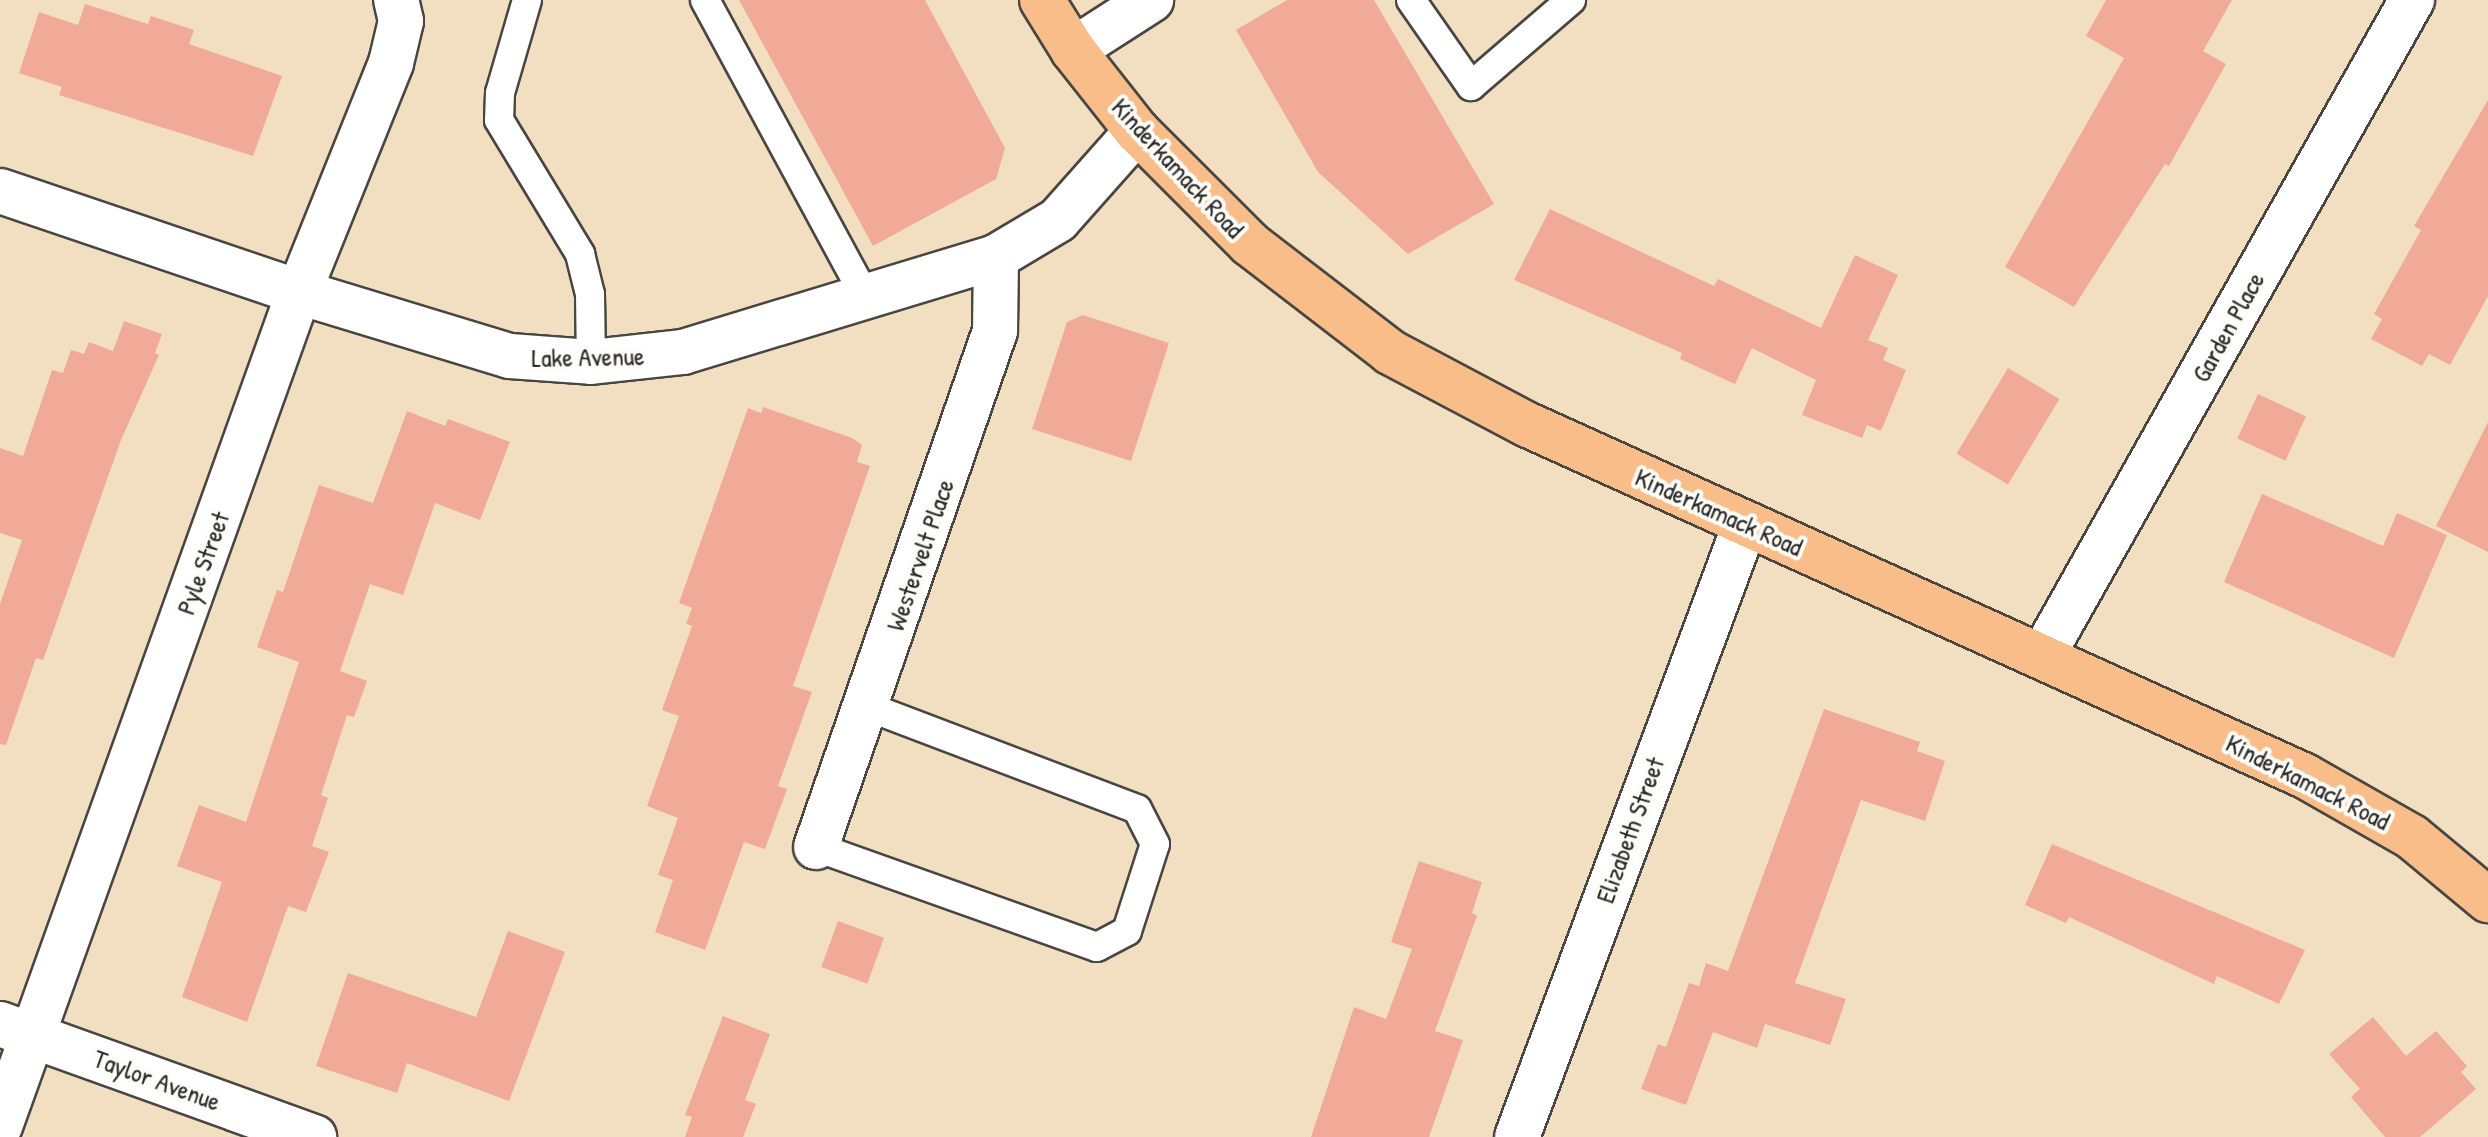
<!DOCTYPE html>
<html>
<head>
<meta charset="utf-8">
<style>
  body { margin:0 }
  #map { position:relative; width:2488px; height:1137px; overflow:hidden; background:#f2dfc1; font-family:"Patrick Hand",sans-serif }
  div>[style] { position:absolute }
  .building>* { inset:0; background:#f2aa98; transform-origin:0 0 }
  .roads { filter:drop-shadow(2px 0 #494642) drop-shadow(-2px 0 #494642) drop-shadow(0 2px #494642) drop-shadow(0 -2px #494642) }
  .lane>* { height:28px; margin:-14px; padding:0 14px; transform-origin:14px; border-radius:14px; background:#fff }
  .street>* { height:44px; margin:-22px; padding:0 22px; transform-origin:22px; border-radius:22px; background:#fff }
  .primary>* { height:44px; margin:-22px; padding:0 22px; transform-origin:22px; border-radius:22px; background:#f8bd89 }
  span { translate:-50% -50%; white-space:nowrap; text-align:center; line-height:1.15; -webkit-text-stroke:8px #fdfcf7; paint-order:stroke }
  .street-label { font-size:26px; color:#2b2b2b }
</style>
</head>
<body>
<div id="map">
  <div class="building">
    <i style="clip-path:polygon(739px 0,925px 0,1005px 148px,996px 179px,873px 246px)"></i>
    <i style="clip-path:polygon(1287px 0,1374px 0,1494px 204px,1408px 254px,1318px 172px,1236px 30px)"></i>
    <i style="clip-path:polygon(2106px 0,2232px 0,2203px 51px,2226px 64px,2169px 166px,2165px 164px,2074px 307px,2005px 267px,2124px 58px,2086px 36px)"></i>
    <i style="clip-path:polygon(85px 4px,148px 24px,151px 16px,194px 30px,189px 44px,282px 76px,253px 156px,59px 95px,62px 87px,19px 73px,39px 12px,78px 25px)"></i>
    <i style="clip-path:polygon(2488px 100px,2488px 296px,2450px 365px,2429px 354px,2422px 366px,2371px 339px,2382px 319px,2374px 314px,2421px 230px,2414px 226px)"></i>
    <i style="clip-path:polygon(1550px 209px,1714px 286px,1718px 279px,1821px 328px,1855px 255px,1898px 275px,1868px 340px,1888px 348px,1883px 360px,1906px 370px,1881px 431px,1867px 425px,1862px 438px,1802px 415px,1816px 380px,1752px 348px,1735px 384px,1680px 359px,1682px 353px,1514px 280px)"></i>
    <i style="clip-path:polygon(1083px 315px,1169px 343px,1131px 461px,1032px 429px,1067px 322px)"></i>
    <i style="clip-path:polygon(124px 321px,162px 334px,155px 353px,159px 355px,121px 440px,43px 660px,36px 658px,6px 745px,0 744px,0 604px,22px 540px,0 533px,0 448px,23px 456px,52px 370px,63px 373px,71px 350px,84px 354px,89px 342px,113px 351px)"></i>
    <i style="left:2008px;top:368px;width:60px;height:100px;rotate:31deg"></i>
    <i style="left:2258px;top:394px;width:53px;height:49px;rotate:25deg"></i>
    <i style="clip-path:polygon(763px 407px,852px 438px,862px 445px,857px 462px,870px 466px,793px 686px,812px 692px,778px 786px,787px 789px,765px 849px,744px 842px,705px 950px,655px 932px,673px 880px,658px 875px,678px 818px,647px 806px,679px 716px,662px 710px,692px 626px,686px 624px,692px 608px,679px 603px,748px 408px,761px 413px)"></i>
    <i style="clip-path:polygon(407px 411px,445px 426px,448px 419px,510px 442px,480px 520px,435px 503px,403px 595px,370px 584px,340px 671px,367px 681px,354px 717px,347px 715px,321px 795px,328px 798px,312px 846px,329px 852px,306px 912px,288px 906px,247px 1022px,182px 997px,222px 882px,177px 866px,199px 805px,246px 822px,299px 662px,257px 647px,277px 590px,283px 592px,319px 485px,373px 503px)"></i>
    <i style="clip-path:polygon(2488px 422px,2488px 552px,2436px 526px)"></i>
    <i style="clip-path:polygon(2262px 494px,2383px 546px,2397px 513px,2447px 535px,2394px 658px,2224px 582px)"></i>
    <i style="clip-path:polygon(1824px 709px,1920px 742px,1917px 751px,1945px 761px,1925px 821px,1861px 800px,1795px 983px,1846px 999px,1830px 1045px,1765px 1024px,1757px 1048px,1713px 1032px,1686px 1105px,1641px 1089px,1658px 1044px,1666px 1047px,1689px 983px,1699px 986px,1706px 963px,1728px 971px)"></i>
    <i style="clip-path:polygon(2052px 844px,2305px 950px,2279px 1004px,2217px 976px,2214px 984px,2069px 917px,2066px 923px,2025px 905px)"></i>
    <i style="clip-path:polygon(1419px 861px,1482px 882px,1472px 913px,1477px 916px,1435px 1031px,1463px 1040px,1429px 1137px,1311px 1137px,1354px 1007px,1386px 1019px,1412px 949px,1391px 942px)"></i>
    <i style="left:838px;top:921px;width:49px;height:49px;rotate:20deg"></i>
    <i style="clip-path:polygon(508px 931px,565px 952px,509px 1101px,407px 1063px,397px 1093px,316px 1066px,348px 973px,476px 1017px)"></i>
    <i style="clip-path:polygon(723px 1016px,770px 1034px,745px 1100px,756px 1104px,743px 1137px,685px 1137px,692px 1117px,685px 1115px)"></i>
    <i style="clip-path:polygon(2373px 1017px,2406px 1056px,2436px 1031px,2467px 1066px,2461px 1072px,2476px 1089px,2420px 1137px,2385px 1137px,2351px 1097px,2360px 1089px,2329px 1054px)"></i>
  </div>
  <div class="roads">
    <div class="lane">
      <i style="left:527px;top:0;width:97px;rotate:106.2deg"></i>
      <i style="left:500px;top:93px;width:27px;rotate:92deg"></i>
      <i style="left:499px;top:120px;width:157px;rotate:58.8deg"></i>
      <i style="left:580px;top:254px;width:41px;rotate:76deg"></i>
      <i style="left:590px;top:294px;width:68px;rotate:89.2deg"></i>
      <i style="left:705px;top:0;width:341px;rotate:61.6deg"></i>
      <i style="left:1411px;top:0;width:105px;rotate:55.1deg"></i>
      <i style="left:1471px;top:86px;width:132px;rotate:-40.7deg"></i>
      <i style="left:816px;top:847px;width:298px;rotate:19.6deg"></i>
      <i style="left:1097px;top:947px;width:34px;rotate:-28deg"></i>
      <i style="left:1127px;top:931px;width:91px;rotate:-72.2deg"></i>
      <i style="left:1155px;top:844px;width:39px;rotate:-117deg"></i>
      <i style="left:1137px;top:809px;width:290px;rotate:-159.2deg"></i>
    </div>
    <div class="street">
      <i style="left:1073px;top:50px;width:93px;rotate:-32.7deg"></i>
      <i style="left:0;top:191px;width:316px;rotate:18.7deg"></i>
      <i style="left:299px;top:292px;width:220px;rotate:16.9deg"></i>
      <i style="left:510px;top:356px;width:81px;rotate:4.2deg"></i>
      <i style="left:591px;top:362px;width:93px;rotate:-6.2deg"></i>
      <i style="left:683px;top:352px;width:327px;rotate:-16.9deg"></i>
      <i style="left:996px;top:257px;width:72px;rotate:-30.8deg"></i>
      <i style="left:1058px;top:220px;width:119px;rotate:-48.4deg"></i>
      <i style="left:2044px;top:653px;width:750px;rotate:-60.6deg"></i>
      <i style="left:816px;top:847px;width:546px;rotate:-70.87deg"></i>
      <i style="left:995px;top:331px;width:74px;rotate:-89.2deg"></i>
      <i style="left:0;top:1024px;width:334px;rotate:19.8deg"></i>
      <i style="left:0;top:1126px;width:886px;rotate:-70.28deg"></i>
      <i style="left:299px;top:292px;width:247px;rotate:-68.1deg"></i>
      <i style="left:391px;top:63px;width:43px;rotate:-76.6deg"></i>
      <i style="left:401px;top:21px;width:22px;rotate:-103deg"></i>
      <i style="left:1517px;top:1137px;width:653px;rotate:-69.57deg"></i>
    </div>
    <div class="primary">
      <i style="left:1042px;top:0;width:59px;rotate:58.2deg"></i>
      <i style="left:1073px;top:50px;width:103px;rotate:51.7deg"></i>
      <i style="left:1137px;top:131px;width:160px;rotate:45deg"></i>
      <i style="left:1250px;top:244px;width:177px;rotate:37.6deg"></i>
      <i style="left:1390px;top:352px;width:154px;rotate:27.9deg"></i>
      <i style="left:1526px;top:424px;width:855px;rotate:24.32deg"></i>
      <i style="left:2305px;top:776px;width:123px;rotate:29.7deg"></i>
      <i style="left:2412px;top:837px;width:99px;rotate:39.7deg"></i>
    </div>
  </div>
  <div class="street-label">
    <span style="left:1178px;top:168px;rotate:47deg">Kinderkamack Road</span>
    <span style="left:2228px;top:327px;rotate:-61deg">Garden Place</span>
    <span style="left:588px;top:357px;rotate:-1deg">Lake Avenue</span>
    <span style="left:1719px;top:512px;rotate:24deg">Kinderkamack Road</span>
    <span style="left:920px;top:555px;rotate:-71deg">Westervelt Place</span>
    <span style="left:203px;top:563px;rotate:-70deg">Pyle Street</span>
    <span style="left:2308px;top:782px;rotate:27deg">Kinderkamack Road</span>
    <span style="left:1630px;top:830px;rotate:-70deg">Elizabeth Street</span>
    <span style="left:157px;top:1080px;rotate:20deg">Taylor Avenue</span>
  </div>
</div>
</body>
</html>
